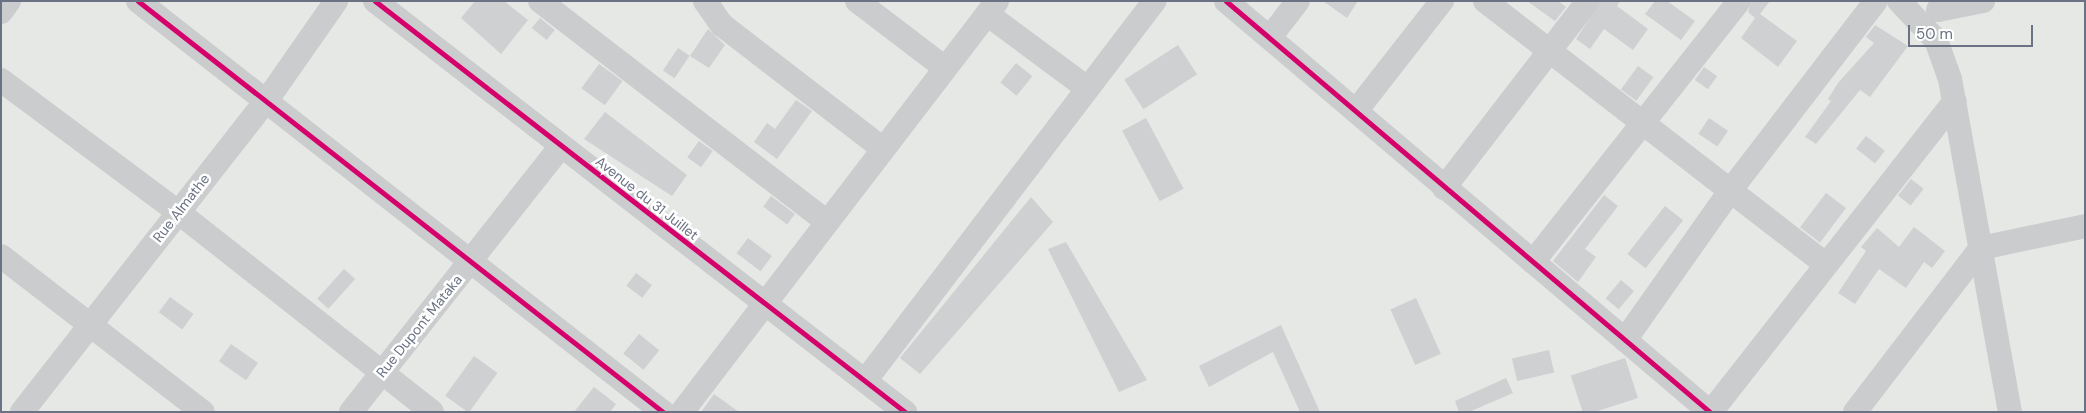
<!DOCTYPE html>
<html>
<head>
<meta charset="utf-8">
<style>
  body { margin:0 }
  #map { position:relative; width:2086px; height:413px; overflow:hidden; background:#f7f7f6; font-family:"DM Sans",sans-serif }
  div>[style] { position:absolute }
  .green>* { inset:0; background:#e5e8e4; transform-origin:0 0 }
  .building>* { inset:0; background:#cfd0d1; transform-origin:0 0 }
  .minor>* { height:24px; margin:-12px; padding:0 12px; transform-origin:12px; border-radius:12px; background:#cbcccd }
  .cycleway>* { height:5px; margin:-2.5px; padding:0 2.5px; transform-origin:2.5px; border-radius:2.5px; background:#d6006c }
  span { translate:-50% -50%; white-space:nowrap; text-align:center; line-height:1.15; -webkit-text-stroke:5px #fff; paint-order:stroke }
  .street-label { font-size:14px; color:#6a7283 }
  .frame { position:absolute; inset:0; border:2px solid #6a7283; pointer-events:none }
  .scale { position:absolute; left:1908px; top:25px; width:125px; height:22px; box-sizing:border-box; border:2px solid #6a7283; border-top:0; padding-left:6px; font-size:15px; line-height:18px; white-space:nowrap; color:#6a7283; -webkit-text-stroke:4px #fff; paint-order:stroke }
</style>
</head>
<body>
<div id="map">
  <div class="green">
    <i style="left:1px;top:1px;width:2084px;height:411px"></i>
  </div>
  <div class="building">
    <i style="clip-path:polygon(475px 1px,504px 1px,528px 20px,501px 54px,461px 18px)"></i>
    <i style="clip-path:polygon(1323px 1px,1358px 1px,1347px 18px)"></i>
    <i style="clip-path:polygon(1527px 1px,1558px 1px,1566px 7px,1555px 21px)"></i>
    <i style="clip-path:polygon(1601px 1px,1620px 1px,1617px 6px,1648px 29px,1633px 50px,1604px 29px,1590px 49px,1576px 39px)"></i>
    <i style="clip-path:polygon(1655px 1px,1667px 1px,1695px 21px,1681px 40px,1645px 14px)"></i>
    <i style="clip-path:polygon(1752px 1px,1770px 1px,1760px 14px,1797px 41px,1778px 67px,1741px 38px,1755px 18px,1748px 12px)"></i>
    <i style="left:540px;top:18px;width:19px;height:13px;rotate:39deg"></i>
    <i style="clip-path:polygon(1875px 25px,1908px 46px,1870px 97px,1860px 90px,1816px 144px,1805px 137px,1831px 101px,1828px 99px,1838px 83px,1874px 43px,1866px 37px)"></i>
    <i style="clip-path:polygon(708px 29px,725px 45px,709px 68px,690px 56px)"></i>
    <i style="left:1178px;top:45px;width:35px;height:64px;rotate:57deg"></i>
    <i style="left:678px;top:48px;width:14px;height:27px;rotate:34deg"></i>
    <i style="left:1016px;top:63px;width:21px;height:25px;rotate:39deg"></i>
    <i style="left:599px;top:64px;width:29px;height:30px;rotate:36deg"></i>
    <i style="left:1638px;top:66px;width:19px;height:29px;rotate:36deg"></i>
    <i style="left:1704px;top:67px;width:16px;height:16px;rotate:35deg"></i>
    <i style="clip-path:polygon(796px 100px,812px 111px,777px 159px,754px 142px,767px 123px,775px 129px)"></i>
    <i style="clip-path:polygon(605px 112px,687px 175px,672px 196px,584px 139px)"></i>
    <i style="left:1146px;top:118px;width:80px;height:27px;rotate:62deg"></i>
    <i style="left:1709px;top:118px;width:23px;height:19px;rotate:34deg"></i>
    <i style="left:1866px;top:136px;width:24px;height:16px;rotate:38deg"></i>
    <i style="left:699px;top:141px;width:17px;height:20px;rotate:36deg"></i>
    <i style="left:1911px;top:179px;width:16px;height:21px;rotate:38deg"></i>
    <i style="left:1826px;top:193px;width:25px;height:43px;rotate:37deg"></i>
    <i style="clip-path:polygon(1604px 195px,1618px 206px,1585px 249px,1596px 257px,1578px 282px,1553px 261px)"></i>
    <i style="left:771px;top:196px;width:30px;height:13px;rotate:37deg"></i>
    <i style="clip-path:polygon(1031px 197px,1053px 222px,920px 374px,900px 358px)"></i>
    <i style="left:1665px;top:206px;width:23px;height:61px;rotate:38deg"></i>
    <i style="clip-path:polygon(1914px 227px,1945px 251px,1932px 268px,1924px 262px,1906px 288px,1879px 269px,1855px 304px,1838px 293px,1866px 251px,1861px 247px,1877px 228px,1899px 247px)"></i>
    <i style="left:748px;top:238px;width:30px;height:19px;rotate:37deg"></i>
    <i style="clip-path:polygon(1066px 242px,1147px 380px,1119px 392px,1048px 249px)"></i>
    <i style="left:344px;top:269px;width:15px;height:40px;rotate:42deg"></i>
    <i style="left:636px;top:273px;width:20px;height:16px;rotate:37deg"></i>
    <i style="left:1621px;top:280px;width:17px;height:24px;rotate:40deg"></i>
    <i style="left:170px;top:297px;width:29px;height:19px;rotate:36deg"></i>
    <i style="left:1416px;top:298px;width:61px;height:28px;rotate:66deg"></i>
    <i style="clip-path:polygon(1281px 325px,1320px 412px,1300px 412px,1273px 352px,1209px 387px,1199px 366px)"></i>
    <i style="left:639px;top:334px;width:26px;height:25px;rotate:39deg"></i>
    <i style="left:231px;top:344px;width:33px;height:21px;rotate:35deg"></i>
    <i style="left:1549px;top:350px;width:23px;height:38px;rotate:77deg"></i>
    <i style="left:474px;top:356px;width:29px;height:49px;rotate:36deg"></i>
    <i style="left:1625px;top:358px;width:42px;height:57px;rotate:72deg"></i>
    <i style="clip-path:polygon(1506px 378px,1513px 393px,1469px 412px,1459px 412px,1455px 401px)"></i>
    <i style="clip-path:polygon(594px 387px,616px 404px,610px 412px,574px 412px)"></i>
    <i style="clip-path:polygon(714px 394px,739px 412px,701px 412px)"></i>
  </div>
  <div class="minor">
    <i style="left:138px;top:1px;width:667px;rotate:38.06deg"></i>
    <i style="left:375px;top:1px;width:671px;rotate:37.79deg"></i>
    <i style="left:540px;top:1px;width:361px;rotate:37.6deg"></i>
    <i style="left:705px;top:1px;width:29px;rotate:55deg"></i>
    <i style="left:722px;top:25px;width:203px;rotate:37.6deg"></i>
    <i style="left:857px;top:1px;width:111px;rotate:37.3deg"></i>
    <i style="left:1226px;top:1px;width:635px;rotate:40.34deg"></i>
    <i style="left:1485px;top:1px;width:430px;rotate:37.7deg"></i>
    <i style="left:1899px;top:1px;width:54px;rotate:46.5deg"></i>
    <i style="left:1936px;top:40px;width:41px;rotate:70.3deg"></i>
    <i style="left:1950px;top:79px;width:338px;rotate:79.8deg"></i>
    <i style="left:1938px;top:10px;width:46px;rotate:-11.3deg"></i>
    <i style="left:1px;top:12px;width:14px;rotate:-54deg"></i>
    <i style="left:987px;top:14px;width:124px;rotate:36.5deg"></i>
    <i style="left:1271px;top:36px;width:44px;rotate:-52.4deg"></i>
    <i style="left:1px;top:80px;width:221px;rotate:36.7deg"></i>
    <i style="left:178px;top:212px;width:323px;rotate:38.2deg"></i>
    <i style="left:1356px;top:111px;width:140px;rotate:-52deg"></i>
    <i style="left:1444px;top:188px;width:236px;rotate:-52.4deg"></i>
    <i style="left:1px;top:256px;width:255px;rotate:37.7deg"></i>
    <i style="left:1533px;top:262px;width:333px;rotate:-51.7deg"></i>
    <i style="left:1625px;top:340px;width:182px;rotate:-54.8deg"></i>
    <i style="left:1730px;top:191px;width:240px;rotate:-52.5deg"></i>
    <i style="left:865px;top:381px;width:478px;rotate:-52.7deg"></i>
    <i style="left:22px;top:412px;width:397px;rotate:-51.9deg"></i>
    <i style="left:267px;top:100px;width:121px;rotate:-55.1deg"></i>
    <i style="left:351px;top:412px;width:339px;rotate:-51.7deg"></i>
    <i style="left:682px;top:412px;width:518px;rotate:-52.53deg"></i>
    <i style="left:1711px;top:412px;width:395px;rotate:-51.9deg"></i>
    <i style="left:1855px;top:412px;width:207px;rotate:-52.5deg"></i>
    <i style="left:1981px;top:248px;width:106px;rotate:-11.9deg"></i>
  </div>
  <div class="cycleway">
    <i style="left:138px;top:1px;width:667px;rotate:38.06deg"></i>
    <i style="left:375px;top:1px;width:671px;rotate:37.79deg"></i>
    <i style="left:1226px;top:1px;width:635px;rotate:40.34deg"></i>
  </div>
  <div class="street-label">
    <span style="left:647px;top:198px;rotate:38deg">Avenue du 31 Juillet</span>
    <span style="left:181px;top:208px;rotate:-52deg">Rue Almathe</span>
    <span style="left:419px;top:326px;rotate:-51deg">Rue Dupont Mataka</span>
  </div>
  <div class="frame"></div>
  <div class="scale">50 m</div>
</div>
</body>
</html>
